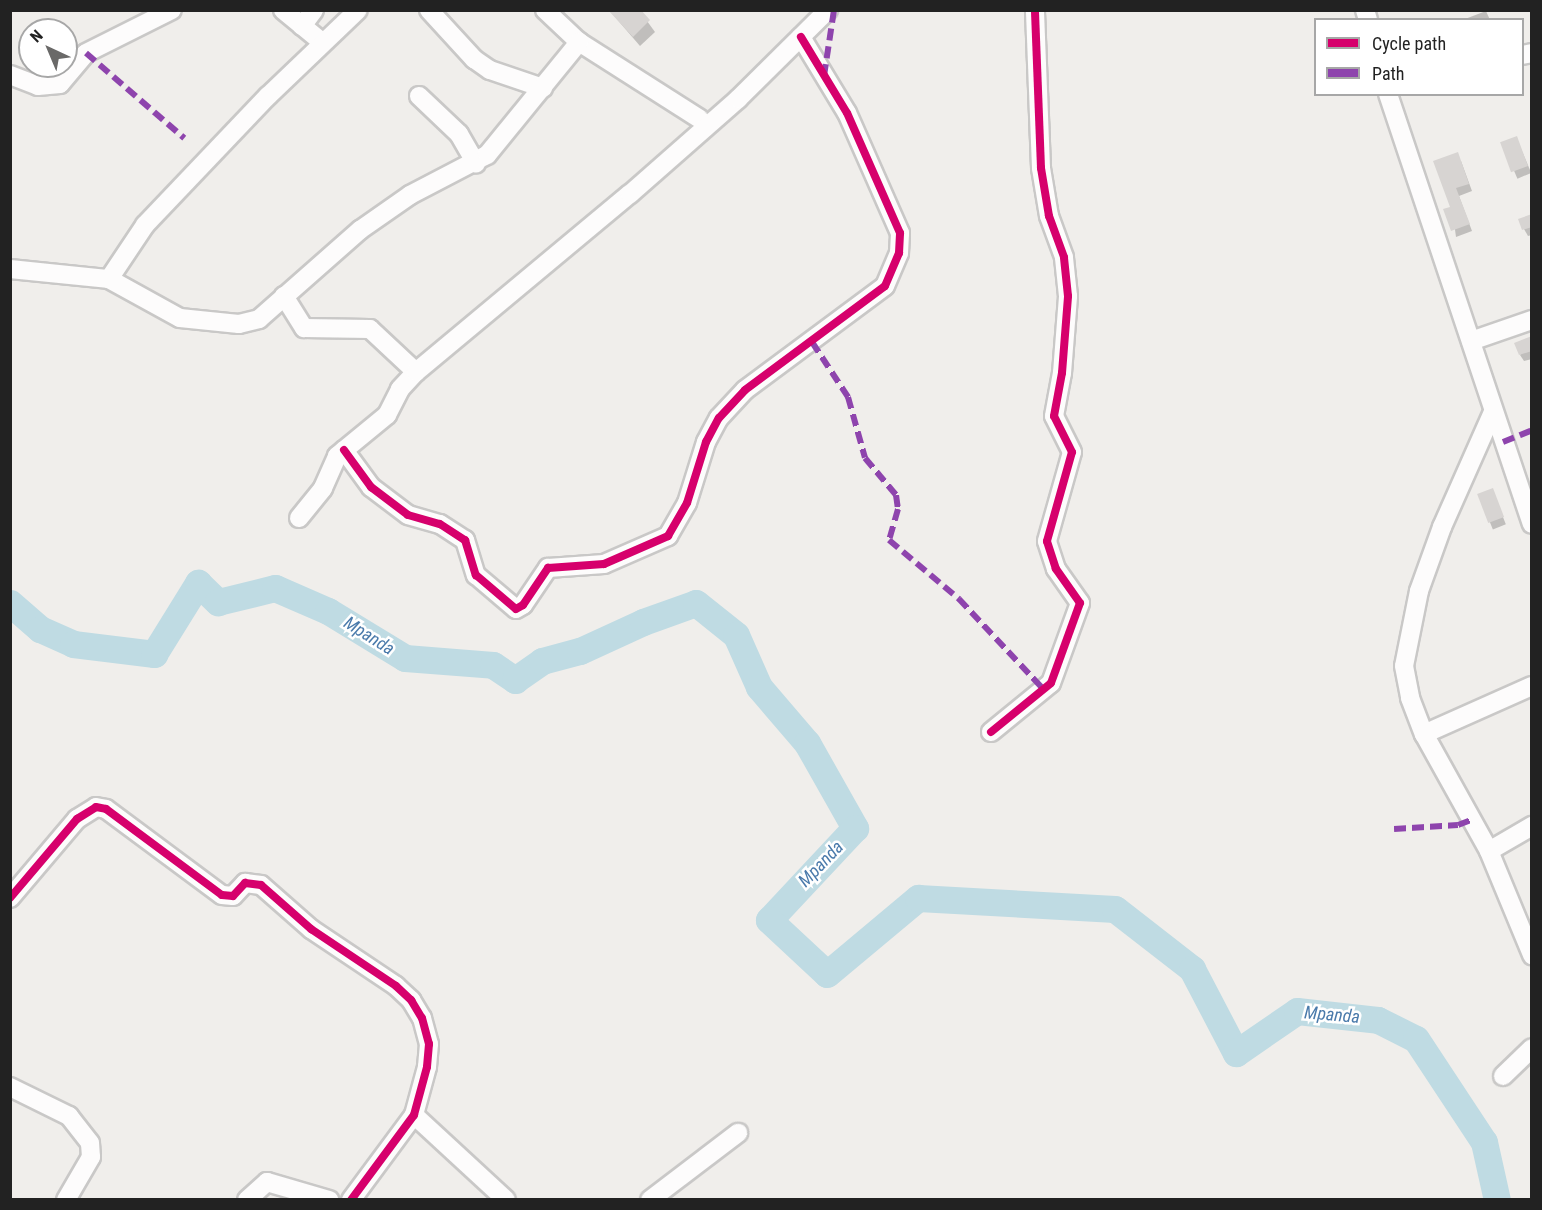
<!DOCTYPE html>
<html>
<head>
<meta charset="utf-8">
<style>
  body { margin:0 }
  #map { position:relative; width:1542px; height:1210px; overflow:hidden; background:#f0eeeb; font-family:"Roboto Condensed",sans-serif }
  div>[style] { position:absolute }
  .shadow>* { inset:0; background:#0003; transform-origin:0 0 }
  .river>* { height:27px; margin:-13.5px; padding:0 13.5px; transform-origin:13.5px; border-radius:13.5px; background:#bfdbe3 }
  .building>* { inset:0; background:#d7d4d2; transform-origin:0 0 }
  .roads { filter:drop-shadow(2px 0 #c9c8c7) drop-shadow(-2px 0 #c9c8c7) drop-shadow(0 2px #c9c8c7) drop-shadow(0 -2px #c9c8c7) }
  .minor>* { height:18px; margin:-9px; padding:0 9px; transform-origin:9px; border-radius:9px; background:#fdfcfc }
  .quiet>* { height:6px; margin-top:-3px; transform-origin:0; background:repeating-linear-gradient(90deg,#8e44ad 0 12px,transparent 0 18px) }
  .cycleway>* { height:8px; margin:-4px; padding:0 4px; transform-origin:4px; border-radius:4px; background:#d6006c }
  span { translate:-50% -50%; white-space:nowrap; text-align:center; line-height:1.15; -webkit-text-stroke:5px #fff; paint-order:stroke }
  .water-label { font-size:18px; color:#4a7aab; font-style:italic }
  .frame { position:absolute; inset:0; border:12px solid #222; pointer-events:none }
  .legend { position:absolute; left:1314px; top:18px; width:210px; height:78px; box-sizing:border-box; background:#fff; border:2px solid #a7a7a7; margin:0; padding:8px 10px; list-style:none; font-size:18px; color:#222 }
  .legend li { display:flex; align-items:center; gap:12px; height:30px }
  .legend b { width:30px; border:2px solid #a7a7a7 }
  .north { position:absolute; left:18px; top:18px; width:60px; height:60px; box-sizing:border-box; background:#fff; border:2px solid #a7a7a7; border-radius:50%; rotate:316deg; font-size:16px; font-weight:700; line-height:24px; text-align:center; color:#222 }
  .north::after { content:''; display:block; margin:auto; width:21px; height:27px; background:#6a6968; clip-path:polygon(50% 0,100% 100%,50% 72%,0 100%) }
</style>
</head>
<body>
<div id="map">
  <div class="shadow">
    <i style="clip-path:polygon(609px 10px,639px 10px,655px 32px,640px 46px)"></i>
    <i style="clip-path:polygon(1486px 11px,1490px 20px,1465px 20px,1465px 19px)"></i>
    <i style="left:1516px;top:137px;width:39px;height:15px;rotate:67deg"></i>
    <i style="clip-path:polygon(1461px 161px,1472px 191px,1459px 196px,1472px 231px,1456px 237px,1452px 208px)"></i>
    <i style="clip-path:polygon(1532px 216px,1532px 235px,1528px 236px,1524px 229px)"></i>
    <i style="clip-path:polygon(1532px 338px,1532px 359px,1524px 361px,1520px 355px)"></i>
    <i style="left:1492px;top:490px;width:37px;height:14px;rotate:68deg"></i>
  </div>
  <div class="river">
    <i style="left:10px;top:603px;width:40px;rotate:41deg"></i>
    <i style="left:40px;top:629px;width:36px;rotate:24deg"></i>
    <i style="left:73px;top:644px;width:82px;rotate:7deg"></i>
    <i style="left:154px;top:654px;width:84px;rotate:-58.2deg"></i>
    <i style="left:198px;top:583px;width:28px;rotate:44deg"></i>
    <i style="left:218px;top:602px;width:59px;rotate:-13.8deg"></i>
    <i style="left:275px;top:588px;width:58px;rotate:23.5deg"></i>
    <i style="left:328px;top:611px;width:90px;rotate:31.4deg"></i>
    <i style="left:405px;top:658px;width:88px;rotate:4.5deg"></i>
    <i style="left:493px;top:665px;width:27px;rotate:34deg"></i>
    <i style="left:515px;top:680px;width:33px;rotate:-35deg"></i>
    <i style="left:542px;top:661px;width:39px;rotate:-15deg"></i>
    <i style="left:580px;top:651px;width:69px;rotate:-24.7deg"></i>
    <i style="left:643px;top:622px;width:56px;rotate:-19.7deg"></i>
    <i style="left:696px;top:603px;width:51px;rotate:38.7deg"></i>
    <i style="left:736px;top:635px;width:57px;rotate:66.1deg"></i>
    <i style="left:759px;top:687px;width:74px;rotate:49.4deg"></i>
    <i style="left:807px;top:743px;width:98px;rotate:60.5deg"></i>
    <i style="left:855px;top:828px;width:126px;rotate:133.1deg"></i>
    <i style="left:769px;top:920px;width:79px;rotate:43deg"></i>
    <i style="left:827px;top:974px;width:119px;rotate:-39.9deg"></i>
    <i style="left:918px;top:898px;width:197px;rotate:3.2deg"></i>
    <i style="left:1115px;top:909px;width:98px;rotate:37.9deg"></i>
    <i style="left:1192px;top:969px;width:95px;rotate:62.4deg"></i>
    <i style="left:1236px;top:1053px;width:74px;rotate:-34.5deg"></i>
    <i style="left:1297px;top:1011px;width:81px;rotate:6.3deg"></i>
    <i style="left:1378px;top:1020px;width:42px;rotate:26.6deg"></i>
    <i style="left:1416px;top:1039px;width:123px;rotate:56.6deg"></i>
    <i style="left:1484px;top:1142px;width:59px;rotate:77.4deg"></i>
  </div>
  <div class="building">
    <i style="clip-path:polygon(608px 10px,641px 10px,650px 20px,633px 37px)"></i>
    <i style="left:1517px;top:136px;width:32px;height:18px;rotate:70deg"></i>
    <i style="clip-path:polygon(1458px 152px,1469px 184px,1456px 188px,1470px 224px,1451px 231px,1443px 209px,1450px 207px,1433px 161px)"></i>
    <i style="clip-path:polygon(1532px 214px,1532px 227px,1522px 230px,1518px 219px)"></i>
    <i style="clip-path:polygon(1532px 336px,1532px 351px,1519px 355px,1514px 343px)"></i>
    <i style="left:1493px;top:488px;width:31px;height:17px;rotate:69deg"></i>
  </div>
  <div class="roads">
    <div class="minor">
      <i style="left:283px;top:10px;width:50px;rotate:39.4deg"></i>
      <i style="left:429px;top:10px;width:67px;rotate:47.4deg"></i>
      <i style="left:474px;top:59px;width:19px;rotate:35deg"></i>
      <i style="left:490px;top:70px;width:56px;rotate:18.8deg"></i>
      <i style="left:545px;top:10px;width:47px;rotate:43.3deg"></i>
      <i style="left:579px;top:42px;width:143px;rotate:32.5deg"></i>
      <i style="left:1365px;top:10px;width:10px;rotate:73deg"></i>
      <i style="left:302px;top:26px;width:20px;rotate:-53deg"></i>
      <i style="left:1522px;top:55px;width:10px;rotate:-11deg"></i>
      <i style="left:10px;top:75px;width:30px;rotate:21deg"></i>
      <i style="left:38px;top:86px;width:22px;rotate:-5deg"></i>
      <i style="left:60px;top:84px;width:40px;rotate:-50deg"></i>
      <i style="left:86px;top:53px;width:96px;rotate:-26.6deg"></i>
      <i style="left:1388px;top:94px;width:453px;rotate:71.5deg"></i>
      <i style="left:419px;top:96px;width:55px;rotate:43.5deg"></i>
      <i style="left:459px;top:134px;width:34px;rotate:60deg"></i>
      <i style="left:10px;top:269px;width:100px;rotate:5.8deg"></i>
      <i style="left:109px;top:279px;width:81px;rotate:28.8deg"></i>
      <i style="left:180px;top:318px;width:59px;rotate:5.8deg"></i>
      <i style="left:239px;top:324px;width:21px;rotate:-14deg"></i>
      <i style="left:259px;top:319px;width:135px;rotate:-41.4deg"></i>
      <i style="left:360px;top:230px;width:61px;rotate:-35deg"></i>
      <i style="left:410px;top:195px;width:87px;rotate:-27.5deg"></i>
      <i style="left:487px;top:155px;width:146px;rotate:-50.8deg"></i>
      <i style="left:109px;top:279px;width:65px;rotate:-56.3deg"></i>
      <i style="left:145px;top:225px;width:178px;rotate:-46.4deg"></i>
      <i style="left:268px;top:96px;width:124px;rotate:-43.7deg"></i>
      <i style="left:284px;top:296px;width:38px;rotate:58deg"></i>
      <i style="left:304px;top:328px;width:66px;rotate:0.9deg"></i>
      <i style="left:370px;top:329px;width:63px;rotate:43.1deg"></i>
      <i style="left:1471px;top:341px;width:65px;rotate:-19deg"></i>
      <i style="left:1493px;top:412px;width:126px;rotate:113.9deg"></i>
      <i style="left:1442px;top:527px;width:68px;rotate:109.8deg"></i>
      <i style="left:1419px;top:591px;width:76px;rotate:101.3deg"></i>
      <i style="left:1404px;top:666px;width:33px;rotate:79deg"></i>
      <i style="left:1410px;top:698px;width:39px;rotate:69deg"></i>
      <i style="left:1424px;top:734px;width:134px;rotate:60.9deg"></i>
      <i style="left:1489px;top:851px;width:113px;rotate:67.5deg"></i>
      <i style="left:344px;top:450px;width:46px;rotate:53.9deg"></i>
      <i style="left:371px;top:487px;width:46px;rotate:37.1deg"></i>
      <i style="left:408px;top:515px;width:33px;rotate:16deg"></i>
      <i style="left:440px;top:524px;width:30px;rotate:33deg"></i>
      <i style="left:465px;top:540px;width:37px;rotate:73deg"></i>
      <i style="left:476px;top:575px;width:52px;rotate:40.4deg"></i>
      <i style="left:516px;top:609px;width:8px;rotate:-30deg"></i>
      <i style="left:523px;top:605px;width:45px;rotate:-56deg"></i>
      <i style="left:548px;top:568px;width:56px;rotate:-4.1deg"></i>
      <i style="left:604px;top:564px;width:70px;rotate:-23.6deg"></i>
      <i style="left:668px;top:536px;width:38px;rotate:-60deg"></i>
      <i style="left:687px;top:503px;width:64px;rotate:-72.7deg"></i>
      <i style="left:706px;top:442px;width:27px;rotate:-62deg"></i>
      <i style="left:719px;top:418px;width:38px;rotate:-47deg"></i>
      <i style="left:745px;top:390px;width:174px;rotate:-36.6deg"></i>
      <i style="left:885px;top:286px;width:36px;rotate:-67deg"></i>
      <i style="left:899px;top:253px;width:20px;rotate:-87deg"></i>
      <i style="left:900px;top:233px;width:131px;rotate:-113.8deg"></i>
      <i style="left:847px;top:113px;width:89px;rotate:-121.2deg"></i>
      <i style="left:299px;top:518px;width:38px;rotate:-51deg"></i>
      <i style="left:323px;top:488px;width:35px;rotate:-66deg"></i>
      <i style="left:337px;top:456px;width:65px;rotate:-39.4deg"></i>
      <i style="left:387px;top:415px;width:29px;rotate:-63deg"></i>
      <i style="left:400px;top:389px;width:23px;rotate:-47deg"></i>
      <i style="left:416px;top:372px;width:278px;rotate:-39.8deg"></i>
      <i style="left:630px;top:194px;width:144px;rotate:-41.3deg"></i>
      <i style="left:738px;top:99px;width:127px;rotate:-44.7deg"></i>
      <i style="left:991px;top:732px;width:77px;rotate:-39.2deg"></i>
      <i style="left:1051px;top:683px;width:85px;rotate:-70.1deg"></i>
      <i style="left:1080px;top:603px;width:42px;rotate:-125.2deg"></i>
      <i style="left:1056px;top:569px;width:29px;rotate:-108deg"></i>
      <i style="left:1047px;top:541px;width:92px;rotate:-74.3deg"></i>
      <i style="left:1072px;top:452px;width:40px;rotate:-116.6deg"></i>
      <i style="left:1054px;top:416px;width:44px;rotate:-79.5deg"></i>
      <i style="left:1062px;top:373px;width:77px;rotate:-85.5deg"></i>
      <i style="left:1068px;top:296px;width:39px;rotate:-96deg"></i>
      <i style="left:1064px;top:257px;width:44px;rotate:-110.1deg"></i>
      <i style="left:1049px;top:216px;width:49px;rotate:-99.5deg"></i>
      <i style="left:1041px;top:168px;width:158px;rotate:-92.2deg"></i>
      <i style="left:1424px;top:734px;width:118px;rotate:-24deg"></i>
      <i style="left:1489px;top:851px;width:50px;rotate:-30.2deg"></i>
      <i style="left:10px;top:898px;width:104px;rotate:-49.7deg"></i>
      <i style="left:77px;top:819px;width:22px;rotate:-32deg"></i>
      <i style="left:96px;top:807px;width:10px;rotate:11deg"></i>
      <i style="left:106px;top:809px;width:144px;rotate:36.6deg"></i>
      <i style="left:222px;top:895px;width:11px;rotate:5deg"></i>
      <i style="left:233px;top:896px;width:18px;rotate:-47deg"></i>
      <i style="left:245px;top:883px;width:16px;rotate:7deg"></i>
      <i style="left:261px;top:885px;width:67px;rotate:41.3deg"></i>
      <i style="left:311px;top:929px;width:102px;rotate:33.8deg"></i>
      <i style="left:396px;top:986px;width:21px;rotate:43deg"></i>
      <i style="left:411px;top:1000px;width:21px;rotate:59deg"></i>
      <i style="left:422px;top:1018px;width:27px;rotate:75deg"></i>
      <i style="left:429px;top:1044px;width:23px;rotate:95deg"></i>
      <i style="left:427px;top:1067px;width:50px;rotate:105.2deg"></i>
      <i style="left:414px;top:1115px;width:106px;rotate:126.5deg"></i>
      <i style="left:1503px;top:1076px;width:40px;rotate:-44deg"></i>
      <i style="left:10px;top:1087px;width:66px;rotate:26.2deg"></i>
      <i style="left:69px;top:1116px;width:34px;rotate:52deg"></i>
      <i style="left:90px;top:1143px;width:14px;rotate:86deg"></i>
      <i style="left:91px;top:1157px;width:50px;rotate:120.2deg"></i>
      <i style="left:414px;top:1115px;width:125px;rotate:42.7deg"></i>
      <i style="left:247px;top:1200px;width:27px;rotate:-42deg"></i>
      <i style="left:267px;top:1182px;width:65px;rotate:16.2deg"></i>
      <i style="left:650px;top:1200px;width:111px;rotate:-37.3deg"></i>
    </div>
  </div>
  <div class="quiet">
    <i style="left:86px;top:53px;width:130px;rotate:40.9deg"></i>
    <i style="left:824px;top:76px;width:67px;rotate:-81.4deg"></i>
    <i style="left:812px;top:342px;width:66px;rotate:56.8deg"></i>
    <i style="left:848px;top:397px;width:63px;rotate:74.4deg"></i>
    <i style="left:865px;top:458px;width:48px;rotate:50deg"></i>
    <i style="left:896px;top:495px;width:14px;rotate:82deg"></i>
    <i style="left:898px;top:509px;width:32px;rotate:106deg"></i>
    <i style="left:889px;top:540px;width:92px;rotate:40.1deg"></i>
    <i style="left:959px;top:599px;width:126px;rotate:46.9deg"></i>
    <i style="left:1503px;top:442px;width:31px;rotate:-22deg"></i>
    <i style="left:1394px;top:829px;width:64px;rotate:-3.6deg"></i>
    <i style="left:1458px;top:825px;width:14px;rotate:-21deg"></i>
  </div>
  <div class="cycleway">
    <i style="left:344px;top:450px;width:46px;rotate:53.9deg"></i>
    <i style="left:371px;top:487px;width:46px;rotate:37.1deg"></i>
    <i style="left:408px;top:515px;width:33px;rotate:16deg"></i>
    <i style="left:440px;top:524px;width:30px;rotate:33deg"></i>
    <i style="left:465px;top:540px;width:37px;rotate:73deg"></i>
    <i style="left:476px;top:575px;width:52px;rotate:40.4deg"></i>
    <i style="left:516px;top:609px;width:8px;rotate:-30deg"></i>
    <i style="left:523px;top:605px;width:45px;rotate:-56deg"></i>
    <i style="left:548px;top:568px;width:56px;rotate:-4.1deg"></i>
    <i style="left:604px;top:564px;width:70px;rotate:-23.6deg"></i>
    <i style="left:668px;top:536px;width:38px;rotate:-60deg"></i>
    <i style="left:687px;top:503px;width:64px;rotate:-72.7deg"></i>
    <i style="left:706px;top:442px;width:27px;rotate:-62deg"></i>
    <i style="left:719px;top:418px;width:38px;rotate:-47deg"></i>
    <i style="left:745px;top:390px;width:174px;rotate:-36.6deg"></i>
    <i style="left:885px;top:286px;width:36px;rotate:-67deg"></i>
    <i style="left:899px;top:253px;width:20px;rotate:-87deg"></i>
    <i style="left:900px;top:233px;width:131px;rotate:-113.8deg"></i>
    <i style="left:847px;top:113px;width:89px;rotate:-121.2deg"></i>
    <i style="left:991px;top:732px;width:77px;rotate:-39.2deg"></i>
    <i style="left:1051px;top:683px;width:85px;rotate:-70.1deg"></i>
    <i style="left:1080px;top:603px;width:42px;rotate:-125.2deg"></i>
    <i style="left:1056px;top:569px;width:29px;rotate:-108deg"></i>
    <i style="left:1047px;top:541px;width:92px;rotate:-74.3deg"></i>
    <i style="left:1072px;top:452px;width:40px;rotate:-116.6deg"></i>
    <i style="left:1054px;top:416px;width:44px;rotate:-79.5deg"></i>
    <i style="left:1062px;top:373px;width:77px;rotate:-85.5deg"></i>
    <i style="left:1068px;top:296px;width:39px;rotate:-96deg"></i>
    <i style="left:1064px;top:257px;width:44px;rotate:-110.1deg"></i>
    <i style="left:1049px;top:216px;width:49px;rotate:-99.5deg"></i>
    <i style="left:1041px;top:168px;width:158px;rotate:-92.2deg"></i>
    <i style="left:10px;top:898px;width:104px;rotate:-49.7deg"></i>
    <i style="left:77px;top:819px;width:22px;rotate:-32deg"></i>
    <i style="left:96px;top:807px;width:10px;rotate:11deg"></i>
    <i style="left:106px;top:809px;width:144px;rotate:36.6deg"></i>
    <i style="left:222px;top:895px;width:11px;rotate:5deg"></i>
    <i style="left:233px;top:896px;width:18px;rotate:-47deg"></i>
    <i style="left:245px;top:883px;width:16px;rotate:7deg"></i>
    <i style="left:261px;top:885px;width:67px;rotate:41.3deg"></i>
    <i style="left:311px;top:929px;width:102px;rotate:33.8deg"></i>
    <i style="left:396px;top:986px;width:21px;rotate:43deg"></i>
    <i style="left:411px;top:1000px;width:21px;rotate:59deg"></i>
    <i style="left:422px;top:1018px;width:27px;rotate:75deg"></i>
    <i style="left:429px;top:1044px;width:23px;rotate:95deg"></i>
    <i style="left:427px;top:1067px;width:50px;rotate:105.2deg"></i>
    <i style="left:414px;top:1115px;width:106px;rotate:126.5deg"></i>
  </div>
  <div class="water-label">
    <span style="left:369px;top:636px;rotate:32deg">Mpanda</span>
    <span style="left:821px;top:864px;rotate:-46deg">Mpanda</span>
    <span style="left:1332px;top:1015px;rotate:5deg">Mpanda</span>
  </div>
  <div class="frame"></div>
  <ul class="legend">
  <li><b style="height:8px;background:#d6006c"></b>Cycle path</li>
  <li><b style="height:8px;background:#8e44ad"></b>Path</li>
  </ul>
  <div class="north">N</div>
</div>
</body>
</html>
